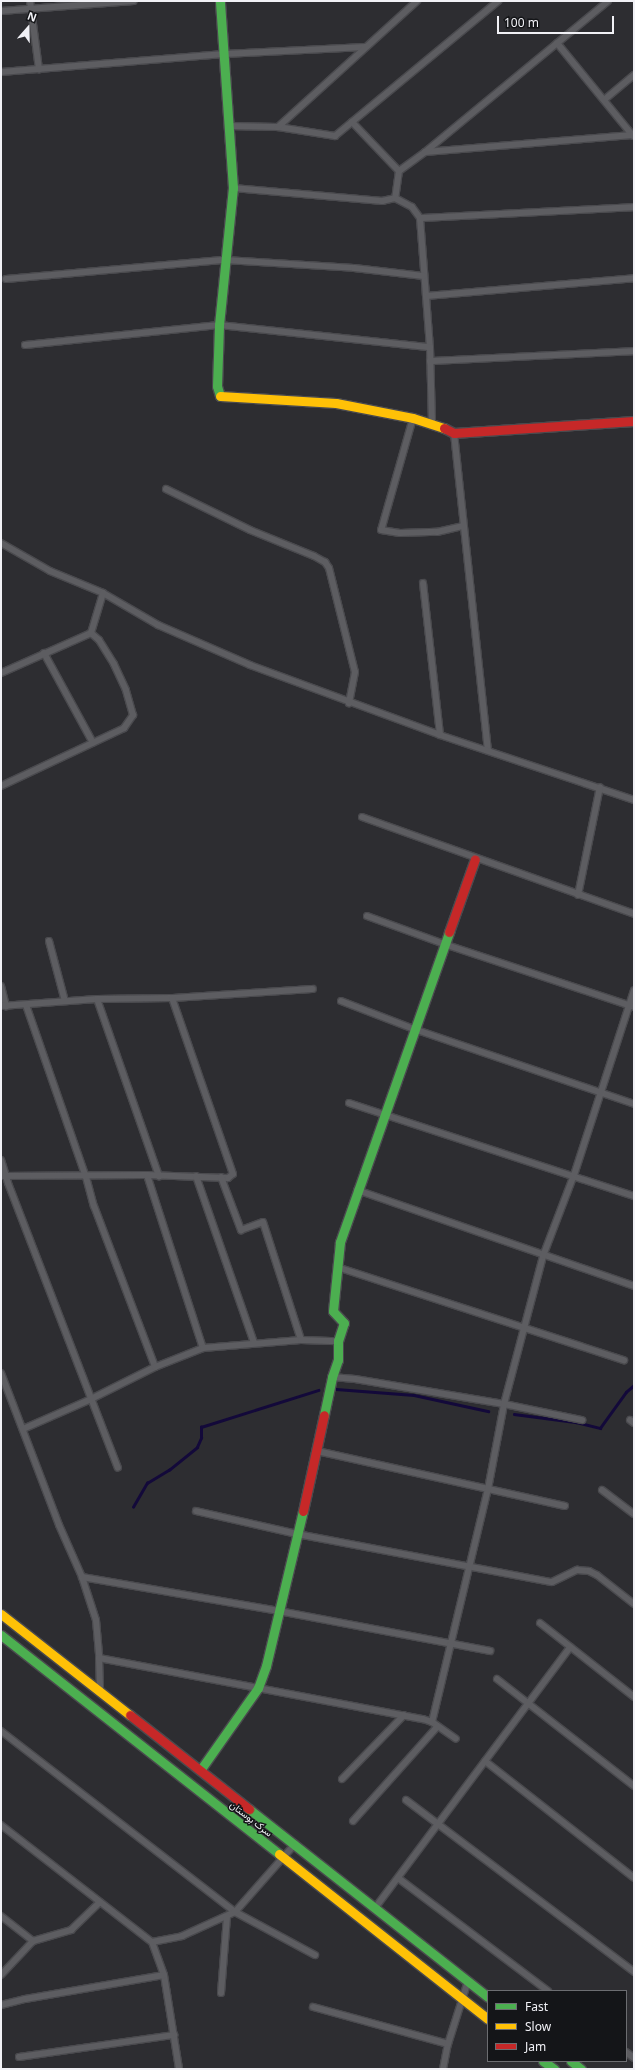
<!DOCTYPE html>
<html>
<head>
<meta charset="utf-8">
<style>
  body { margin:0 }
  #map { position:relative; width:635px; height:2070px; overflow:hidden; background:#2d2d31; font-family:"Noto Sans",Vazirmatn,sans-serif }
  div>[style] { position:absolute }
  .stream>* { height:2.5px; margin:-1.25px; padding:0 1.25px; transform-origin:1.25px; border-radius:1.25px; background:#13093a }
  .roads { filter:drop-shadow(1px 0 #4a4a4e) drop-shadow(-1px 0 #4a4a4e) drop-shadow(0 1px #4a4a4e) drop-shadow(0 -1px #4a4a4e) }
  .street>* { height:6px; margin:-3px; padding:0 3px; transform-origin:3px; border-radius:3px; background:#5d5d61 }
  .fast>* { height:9px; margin:-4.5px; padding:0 4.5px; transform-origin:4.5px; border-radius:4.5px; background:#4caf50 }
  .slow>* { height:9px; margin:-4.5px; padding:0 4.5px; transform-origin:4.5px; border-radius:4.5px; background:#ffc107 }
  .jam>* { height:9px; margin:-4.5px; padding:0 4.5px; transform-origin:4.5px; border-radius:4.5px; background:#c62828 }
  span { translate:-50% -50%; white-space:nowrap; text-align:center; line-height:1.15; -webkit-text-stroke:3px #141518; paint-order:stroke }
  .street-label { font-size:10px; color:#f1f1f6 }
  .frame { position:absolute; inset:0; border:2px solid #f1f1f6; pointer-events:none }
  .legend { position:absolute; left:487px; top:1990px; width:140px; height:72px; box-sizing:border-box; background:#141518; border:1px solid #6c6d71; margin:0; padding:5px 7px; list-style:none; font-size:12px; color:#f1f1f6 }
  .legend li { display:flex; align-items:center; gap:8px; height:20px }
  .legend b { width:20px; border:1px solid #6c6d71 }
  .north { position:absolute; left:8px; top:8px; width:40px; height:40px; -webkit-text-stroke:3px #141518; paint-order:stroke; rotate:20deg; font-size:11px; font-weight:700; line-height:16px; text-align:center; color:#f1f1f6 }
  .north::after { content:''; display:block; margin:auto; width:14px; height:18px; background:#f1f1f6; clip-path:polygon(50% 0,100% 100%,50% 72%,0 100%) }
  .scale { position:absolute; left:497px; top:16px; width:117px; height:18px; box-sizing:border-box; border:2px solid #f1f1f6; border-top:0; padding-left:5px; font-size:12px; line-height:14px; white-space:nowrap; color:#f1f1f6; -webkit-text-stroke:3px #141518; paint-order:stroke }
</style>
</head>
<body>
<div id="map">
  <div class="stream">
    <i style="left:336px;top:1389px;width:78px;rotate:4.4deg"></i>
    <i style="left:414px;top:1395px;width:76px;rotate:12.2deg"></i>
    <i style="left:514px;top:1414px;width:63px;rotate:7.4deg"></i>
    <i style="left:576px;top:1422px;width:25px;rotate:14deg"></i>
    <i style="left:600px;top:1428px;width:44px;rotate:-54.2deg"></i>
    <i style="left:626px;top:1392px;width:11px;rotate:-41deg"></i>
    <i style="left:133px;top:1507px;width:28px;rotate:-60deg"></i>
    <i style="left:147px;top:1483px;width:26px;rotate:-31deg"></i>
    <i style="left:169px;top:1470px;width:36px;rotate:-39deg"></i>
    <i style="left:197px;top:1447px;width:10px;rotate:-66deg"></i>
    <i style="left:201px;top:1438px;width:11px;rotate:-90deg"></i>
    <i style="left:201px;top:1427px;width:123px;rotate:-17.5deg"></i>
  </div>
  <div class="roads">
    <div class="street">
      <i style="left:30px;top:1px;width:69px;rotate:82.5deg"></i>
      <i style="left:1px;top:11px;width:133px;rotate:-4.3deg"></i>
      <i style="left:557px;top:43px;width:120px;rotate:50.7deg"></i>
      <i style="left:1px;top:72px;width:224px;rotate:-4.6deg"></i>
      <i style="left:224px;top:54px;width:141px;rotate:-2.8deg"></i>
      <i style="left:604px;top:100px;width:39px;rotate:-40deg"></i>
      <i style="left:352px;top:122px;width:68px;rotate:46.2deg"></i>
      <i style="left:399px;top:171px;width:27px;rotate:98deg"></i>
      <i style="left:228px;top:126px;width:50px;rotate:1.1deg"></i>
      <i style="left:278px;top:127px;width:58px;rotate:9deg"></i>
      <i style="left:335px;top:136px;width:212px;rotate:-39.6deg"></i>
      <i style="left:278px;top:127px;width:188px;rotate:-42.2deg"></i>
      <i style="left:425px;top:152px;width:208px;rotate:-4.7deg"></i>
      <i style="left:399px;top:171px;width:32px;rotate:-36deg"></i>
      <i style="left:425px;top:152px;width:237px;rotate:-39.5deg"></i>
      <i style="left:233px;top:188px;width:150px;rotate:5deg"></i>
      <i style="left:382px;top:201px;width:13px;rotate:-13deg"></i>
      <i style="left:395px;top:198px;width:19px;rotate:28deg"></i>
      <i style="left:412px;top:207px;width:14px;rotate:54deg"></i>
      <i style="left:420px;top:218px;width:129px;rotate:85.6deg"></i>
      <i style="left:430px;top:347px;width:76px;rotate:88.5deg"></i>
      <i style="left:420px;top:218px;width:214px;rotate:-2.9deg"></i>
      <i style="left:6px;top:279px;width:220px;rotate:-5deg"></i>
      <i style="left:225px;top:260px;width:129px;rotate:3.5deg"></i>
      <i style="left:354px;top:268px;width:70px;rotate:6.5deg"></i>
      <i style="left:426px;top:296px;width:209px;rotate:-4.9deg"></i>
      <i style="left:25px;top:345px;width:195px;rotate:-5.9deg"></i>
      <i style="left:219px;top:325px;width:212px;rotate:6deg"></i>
      <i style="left:430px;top:361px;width:204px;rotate:-2.8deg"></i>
      <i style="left:413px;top:418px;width:116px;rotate:105.9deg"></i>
      <i style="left:381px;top:530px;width:19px;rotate:9deg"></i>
      <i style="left:400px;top:533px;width:37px;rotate:-2deg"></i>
      <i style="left:437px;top:532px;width:27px;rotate:-13deg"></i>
      <i style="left:454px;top:433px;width:319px;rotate:83.9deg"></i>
      <i style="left:166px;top:489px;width:93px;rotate:26deg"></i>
      <i style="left:250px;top:530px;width:69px;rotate:22.1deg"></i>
      <i style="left:314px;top:556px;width:13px;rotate:29deg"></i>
      <i style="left:325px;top:562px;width:7px;rotate:56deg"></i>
      <i style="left:329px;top:568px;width:107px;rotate:76deg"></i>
      <i style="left:355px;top:672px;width:32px;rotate:101deg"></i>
      <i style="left:1px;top:543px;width:56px;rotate:29.7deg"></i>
      <i style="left:50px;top:571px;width:57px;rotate:22.5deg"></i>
      <i style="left:103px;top:593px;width:64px;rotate:30.2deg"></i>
      <i style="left:158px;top:625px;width:100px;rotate:23.5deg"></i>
      <i style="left:250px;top:665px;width:202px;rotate:20.2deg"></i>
      <i style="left:440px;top:735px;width:205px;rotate:18.5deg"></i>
      <i style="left:423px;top:583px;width:153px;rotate:83.6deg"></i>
      <i style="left:44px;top:653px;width:102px;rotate:61.4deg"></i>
      <i style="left:1px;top:673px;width:98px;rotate:-24deg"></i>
      <i style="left:1px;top:786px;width:136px;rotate:-25.2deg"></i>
      <i style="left:124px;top:728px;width:16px;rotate:-55deg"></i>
      <i style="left:133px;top:715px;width:26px;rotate:-106deg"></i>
      <i style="left:126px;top:690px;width:29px;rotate:-115deg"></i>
      <i style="left:114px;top:664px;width:28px;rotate:-122deg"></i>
      <i style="left:99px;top:640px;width:11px;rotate:-139deg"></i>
      <i style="left:91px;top:633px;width:42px;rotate:-73.3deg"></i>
      <i style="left:362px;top:817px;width:289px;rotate:19.6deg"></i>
      <i style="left:578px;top:895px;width:110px;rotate:-78.5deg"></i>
      <i style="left:367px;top:916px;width:82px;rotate:20deg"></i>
      <i style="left:444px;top:944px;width:200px;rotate:18.3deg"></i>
      <i style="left:49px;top:941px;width:62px;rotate:75.1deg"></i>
      <i style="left:1px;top:986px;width:21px;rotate:76deg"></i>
      <i style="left:97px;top:999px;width:188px;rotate:70.7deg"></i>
      <i style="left:341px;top:1001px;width:78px;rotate:21deg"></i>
      <i style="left:414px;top:1029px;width:232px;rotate:18.8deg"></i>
      <i style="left:26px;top:1005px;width:182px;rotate:70.8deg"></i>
      <i style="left:86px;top:1177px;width:30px;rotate:75deg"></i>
      <i style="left:94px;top:1206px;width:172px;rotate:69.2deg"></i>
      <i style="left:1px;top:1006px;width:96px;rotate:-4.2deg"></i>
      <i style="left:97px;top:999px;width:75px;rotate:-0.8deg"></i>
      <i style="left:172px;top:998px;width:141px;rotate:-3.7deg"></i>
      <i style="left:349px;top:1103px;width:300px;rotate:18.1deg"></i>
      <i style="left:1px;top:1160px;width:24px;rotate:73deg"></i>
      <i style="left:8px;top:1183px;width:305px;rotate:68.9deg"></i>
      <i style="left:147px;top:1175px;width:182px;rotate:72.1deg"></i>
      <i style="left:1px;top:1176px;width:146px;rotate:-0.4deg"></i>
      <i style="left:147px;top:1175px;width:81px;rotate:2.1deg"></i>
      <i style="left:228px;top:1178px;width:6px;rotate:-39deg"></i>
      <i style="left:233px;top:1174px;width:186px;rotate:-109.1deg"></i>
      <i style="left:196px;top:1176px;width:177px;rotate:70.8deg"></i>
      <i style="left:221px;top:1177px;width:57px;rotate:69.3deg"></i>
      <i style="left:241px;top:1230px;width:23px;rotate:-20deg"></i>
      <i style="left:263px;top:1222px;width:124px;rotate:72.1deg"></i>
      <i style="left:357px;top:1190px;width:293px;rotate:19.1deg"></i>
      <i style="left:337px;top:1267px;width:302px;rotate:18deg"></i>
      <i style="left:1px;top:1373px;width:163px;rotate:69.1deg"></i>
      <i style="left:59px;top:1525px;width:57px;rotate:66.1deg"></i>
      <i style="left:82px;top:1577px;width:45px;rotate:72deg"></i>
      <i style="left:96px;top:1620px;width:38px;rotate:85deg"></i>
      <i style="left:99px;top:1658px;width:33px;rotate:88deg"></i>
      <i style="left:332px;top:1377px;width:23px;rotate:5deg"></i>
      <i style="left:355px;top:1379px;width:151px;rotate:9.5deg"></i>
      <i style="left:504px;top:1404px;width:80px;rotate:11.6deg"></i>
      <i style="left:630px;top:1420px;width:5px;rotate:37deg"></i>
      <i style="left:23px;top:1429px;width:74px;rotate:-23.8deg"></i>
      <i style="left:91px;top:1399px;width:72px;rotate:-26.6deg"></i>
      <i style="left:155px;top:1367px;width:52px;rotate:-21.6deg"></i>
      <i style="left:203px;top:1348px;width:98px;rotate:-4.7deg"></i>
      <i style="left:301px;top:1340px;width:37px;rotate:2deg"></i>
      <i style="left:317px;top:1451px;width:254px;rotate:12.5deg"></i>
      <i style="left:602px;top:1490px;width:40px;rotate:37deg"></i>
      <i style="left:196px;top:1511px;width:104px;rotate:12.8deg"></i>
      <i style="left:297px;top:1534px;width:259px;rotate:10.7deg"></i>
      <i style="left:552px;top:1582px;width:28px;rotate:-26deg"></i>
      <i style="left:577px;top:1570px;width:12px;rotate:5deg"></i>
      <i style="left:589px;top:1571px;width:9px;rotate:27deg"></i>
      <i style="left:597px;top:1575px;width:47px;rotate:38.1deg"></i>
      <i style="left:82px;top:1577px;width:200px;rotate:9.8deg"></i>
      <i style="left:279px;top:1611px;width:215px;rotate:10.7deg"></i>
      <i style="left:540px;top:1623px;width:120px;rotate:38.2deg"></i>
      <i style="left:99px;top:1658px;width:330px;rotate:10.7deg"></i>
      <i style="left:423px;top:1719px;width:9px;rotate:18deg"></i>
      <i style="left:432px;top:1722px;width:29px;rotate:35deg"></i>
      <i style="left:497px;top:1679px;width:174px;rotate:38deg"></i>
      <i style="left:432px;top:1722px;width:240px;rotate:-76.5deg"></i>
      <i style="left:488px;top:1489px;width:86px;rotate:-79.3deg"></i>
      <i style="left:504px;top:1404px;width:153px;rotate:-75.2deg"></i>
      <i style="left:543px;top:1256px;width:87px;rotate:-69.1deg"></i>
      <i style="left:574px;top:1175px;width:194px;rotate:-72deg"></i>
      <i style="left:1px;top:1731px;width:296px;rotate:37.7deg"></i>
      <i style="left:235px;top:1912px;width:91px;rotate:28.3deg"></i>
      <i style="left:485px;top:1761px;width:189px;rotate:38.1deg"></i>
      <i style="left:342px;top:1779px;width:89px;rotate:-45.9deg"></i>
      <i style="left:406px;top:1800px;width:286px;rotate:37deg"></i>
      <i style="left:353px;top:1821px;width:127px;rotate:-48.2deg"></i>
      <i style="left:1px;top:1825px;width:191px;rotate:37.8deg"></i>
      <i style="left:152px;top:1942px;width:35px;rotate:70deg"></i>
      <i style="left:164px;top:1975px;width:95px;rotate:80.9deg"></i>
      <i style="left:398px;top:1878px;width:188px;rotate:37deg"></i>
      <i style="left:375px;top:1908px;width:326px;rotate:-53.2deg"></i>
      <i style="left:1px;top:1916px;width:41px;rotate:38deg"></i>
      <i style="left:152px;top:1942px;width:31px;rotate:-11deg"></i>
      <i style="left:182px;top:1936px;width:58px;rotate:-24.4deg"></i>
      <i style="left:235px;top:1912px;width:91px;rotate:-48.6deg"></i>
      <i style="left:1px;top:1975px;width:47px;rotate:-46.7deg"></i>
      <i style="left:33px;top:1941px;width:40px;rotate:-16deg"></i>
      <i style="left:71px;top:1930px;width:40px;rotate:-44deg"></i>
      <i style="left:221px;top:1993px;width:77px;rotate:-85.5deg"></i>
      <i style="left:1px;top:2005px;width:25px;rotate:-14deg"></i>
      <i style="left:25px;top:1999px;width:141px;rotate:-9.8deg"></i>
      <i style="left:313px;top:2007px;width:140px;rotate:15.3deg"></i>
      <i style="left:626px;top:2052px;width:10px;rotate:37deg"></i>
      <i style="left:19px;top:2057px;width:157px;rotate:-8.1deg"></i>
      <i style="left:443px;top:2069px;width:25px;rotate:-79deg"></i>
      <i style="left:448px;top:2044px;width:66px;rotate:-72.4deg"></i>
    </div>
    <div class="fast">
      <i style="left:220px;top:396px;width:10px;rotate:-107deg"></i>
      <i style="left:217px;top:386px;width:61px;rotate:-88.1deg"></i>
      <i style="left:219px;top:325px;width:138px;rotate:-84.2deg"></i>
      <i style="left:233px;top:188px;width:187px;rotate:-94deg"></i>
      <i style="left:324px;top:1415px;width:39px;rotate:-78deg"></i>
      <i style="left:332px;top:1377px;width:18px;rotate:-71deg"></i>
      <i style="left:338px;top:1360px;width:19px;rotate:-90deg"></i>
      <i style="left:338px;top:1341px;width:19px;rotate:-72deg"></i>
      <i style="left:344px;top:1323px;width:16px;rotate:-133deg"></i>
      <i style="left:333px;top:1311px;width:69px;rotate:-84.2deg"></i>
      <i style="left:340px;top:1242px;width:329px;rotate:-70.6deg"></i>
      <i style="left:1px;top:1635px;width:354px;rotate:38.2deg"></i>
      <i style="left:201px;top:1769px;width:99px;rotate:-54.9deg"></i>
      <i style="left:258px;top:1688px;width:23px;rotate:-70deg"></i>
      <i style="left:266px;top:1666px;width:159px;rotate:-76.6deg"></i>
      <i style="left:249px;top:1809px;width:304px;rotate:38.2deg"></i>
      <i style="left:543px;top:2061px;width:14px;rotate:36deg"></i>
      <i style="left:571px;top:2061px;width:13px;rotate:39deg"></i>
    </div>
    <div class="slow">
      <i style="left:220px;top:396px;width:116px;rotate:3.5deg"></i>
      <i style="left:336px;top:403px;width:78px;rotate:11deg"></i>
      <i style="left:413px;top:418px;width:33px;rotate:18deg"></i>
      <i style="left:1px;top:1614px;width:164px;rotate:38.1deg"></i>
      <i style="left:279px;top:1854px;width:266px;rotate:38.3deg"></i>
    </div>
    <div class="jam">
      <i style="left:444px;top:428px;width:11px;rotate:27deg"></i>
      <i style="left:454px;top:433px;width:180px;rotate:-3.8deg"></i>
      <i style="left:449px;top:932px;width:77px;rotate:-70.4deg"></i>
      <i style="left:303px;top:1511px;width:98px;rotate:-77.7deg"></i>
      <i style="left:130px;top:1715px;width:152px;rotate:38.3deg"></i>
    </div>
  </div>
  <div class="street-label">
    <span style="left:251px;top:1819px;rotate:38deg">سرک بوستان</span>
  </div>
  <div class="frame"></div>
  <ul class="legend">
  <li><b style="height:5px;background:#4caf50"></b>Fast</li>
  <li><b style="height:5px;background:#ffc107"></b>Slow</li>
  <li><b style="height:5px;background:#c62828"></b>Jam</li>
  </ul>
  <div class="north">N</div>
  <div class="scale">100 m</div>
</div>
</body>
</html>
